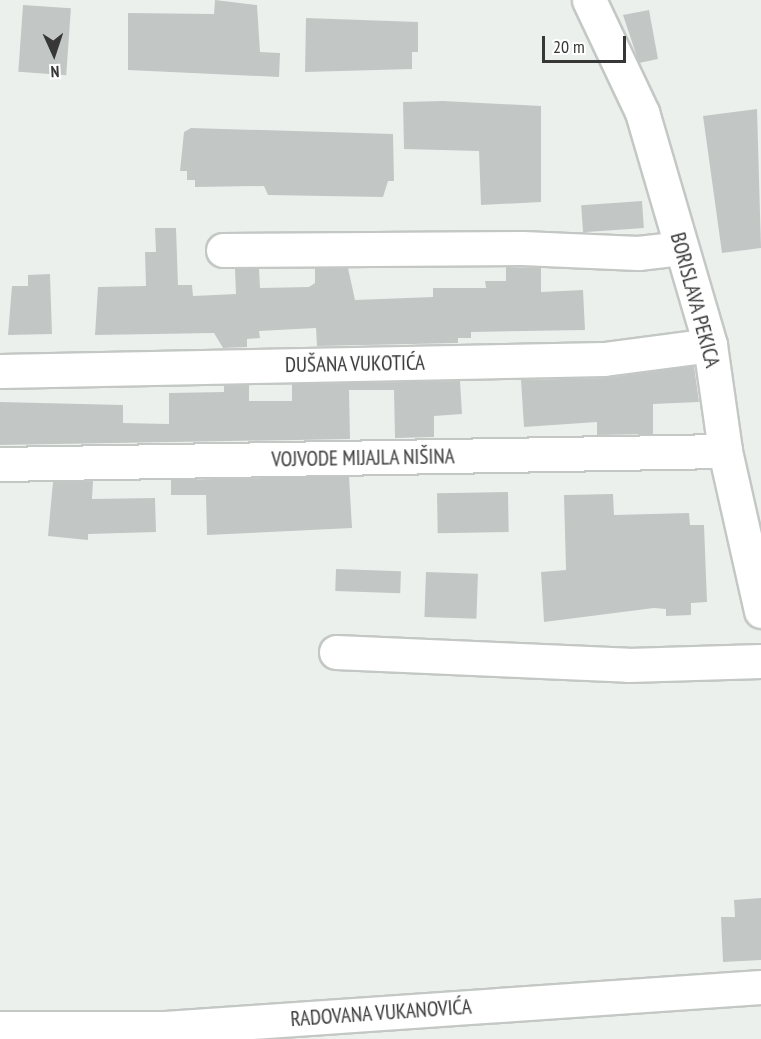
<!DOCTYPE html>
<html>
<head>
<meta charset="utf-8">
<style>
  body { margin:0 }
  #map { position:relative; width:761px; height:1039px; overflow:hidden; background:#ecf0ed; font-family:"PT Sans Narrow",sans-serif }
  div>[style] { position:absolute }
  .building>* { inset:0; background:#c2c7c6; transform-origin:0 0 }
  .roads { filter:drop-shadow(2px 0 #c4c8c5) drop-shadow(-2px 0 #c4c8c5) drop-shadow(0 2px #c4c8c5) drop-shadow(0 -2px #c4c8c5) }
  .minor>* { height:33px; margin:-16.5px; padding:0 16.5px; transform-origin:16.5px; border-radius:16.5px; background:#fff }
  span { translate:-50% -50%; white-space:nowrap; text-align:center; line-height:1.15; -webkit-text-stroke:4.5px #fff; paint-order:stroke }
  .street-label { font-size:21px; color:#363736 }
  .north { position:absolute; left:24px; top:24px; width:60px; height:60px; -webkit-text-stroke:4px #fff; paint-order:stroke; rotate:177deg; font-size:16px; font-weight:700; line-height:24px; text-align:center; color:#363736 }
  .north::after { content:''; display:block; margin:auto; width:21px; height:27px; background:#363736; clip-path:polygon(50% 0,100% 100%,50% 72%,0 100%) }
  .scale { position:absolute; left:542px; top:36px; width:84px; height:27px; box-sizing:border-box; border:3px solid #363736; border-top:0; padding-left:8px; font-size:18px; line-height:21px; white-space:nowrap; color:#363736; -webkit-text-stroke:4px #fff; paint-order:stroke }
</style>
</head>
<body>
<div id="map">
  <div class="building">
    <i style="clip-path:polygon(215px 0,257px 5px,260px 52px,280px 53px,279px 77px,128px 70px,128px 13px,214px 14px)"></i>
    <i style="left:23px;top:5px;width:48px;height:67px;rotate:4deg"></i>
    <i style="clip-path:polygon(649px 10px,658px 59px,639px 63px,623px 15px)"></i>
    <i style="clip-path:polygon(306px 18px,418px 22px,418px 52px,412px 52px,412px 69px,305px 72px)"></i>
    <i style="clip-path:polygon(443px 101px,541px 106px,541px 202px,481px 205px,479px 151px,404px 149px,403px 102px)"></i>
    <i style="clip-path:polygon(757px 109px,761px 248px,722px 253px,703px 116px)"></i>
    <i style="clip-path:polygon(191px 128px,393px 134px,394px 181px,388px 181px,383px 197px,268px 195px,264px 186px,195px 187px,195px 180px,187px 180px,187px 171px,180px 171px,184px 132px)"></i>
    <i style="left:642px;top:201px;width:27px;height:61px;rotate:86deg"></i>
    <i style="clip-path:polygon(155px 228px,176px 228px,178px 285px,192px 285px,193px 296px,236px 294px,235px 269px,259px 269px,260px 288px,309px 287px,315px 283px,315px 268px,348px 268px,355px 300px,433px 297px,433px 288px,486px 288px,485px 281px,506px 281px,506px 267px,541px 268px,541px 292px,583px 290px,585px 330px,471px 332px,471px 338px,458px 338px,458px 343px,317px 346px,316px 328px,259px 331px,260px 338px,247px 339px,247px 347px,223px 348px,214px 333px,95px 335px,98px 287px,146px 286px,145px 252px,156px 252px)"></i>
    <i style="clip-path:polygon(50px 274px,52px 334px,8px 335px,12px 286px,28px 286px,28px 275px)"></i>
    <i style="clip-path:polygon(694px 366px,699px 402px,653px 404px,653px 434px,597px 435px,597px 422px,524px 427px,521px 380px,606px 378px)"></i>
    <i style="clip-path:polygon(460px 381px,462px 414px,434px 416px,434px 437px,395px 438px,394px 390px,349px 390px,350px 439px,0 445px,0 402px,123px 405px,123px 423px,169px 424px,169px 393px,224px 392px,224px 385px,249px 385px,249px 401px,292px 401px,292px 384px)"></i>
    <i style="clip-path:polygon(349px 476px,352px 528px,207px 535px,206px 495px,171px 495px,171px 480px)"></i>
    <i style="clip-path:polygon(93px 481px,92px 499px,155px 498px,156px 532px,88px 534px,88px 540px,48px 536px,53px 482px)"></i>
    <i style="left:508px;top:492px;width:40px;height:71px;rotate:89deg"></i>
    <i style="clip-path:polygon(613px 494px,614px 515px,689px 513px,690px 525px,704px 525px,707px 602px,691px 603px,691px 615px,666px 616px,666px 609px,654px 608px,544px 622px,541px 572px,566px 570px,564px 495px)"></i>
    <i style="left:336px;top:569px;width:65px;height:22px;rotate:2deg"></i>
    <i style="left:426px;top:572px;width:52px;height:45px;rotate:2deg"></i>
    <i style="clip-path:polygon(761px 898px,761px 960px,723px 962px,721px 917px,735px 917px,734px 900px)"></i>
  </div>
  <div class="roads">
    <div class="minor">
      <i style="left:589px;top:0;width:124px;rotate:64.7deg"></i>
      <i style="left:642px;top:112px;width:243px;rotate:73.7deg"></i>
      <i style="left:710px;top:345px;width:107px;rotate:81.9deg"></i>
      <i style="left:725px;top:451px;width:164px;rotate:77.3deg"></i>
      <i style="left:223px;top:250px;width:299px;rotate:-0.4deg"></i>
      <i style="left:522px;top:248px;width:116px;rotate:2.5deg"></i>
      <i style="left:638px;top:253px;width:43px;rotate:-6.6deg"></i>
      <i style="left:0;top:371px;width:604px;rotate:-1.14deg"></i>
      <i style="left:604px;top:359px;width:107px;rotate:-7.5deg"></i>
      <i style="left:0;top:464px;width:725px;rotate:-1.03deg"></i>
      <i style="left:336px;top:652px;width:292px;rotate:2.5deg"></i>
      <i style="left:628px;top:665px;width:133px;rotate:-1.7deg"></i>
      <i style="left:0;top:1028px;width:165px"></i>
      <i style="left:165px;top:1028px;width:597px;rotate:-3.94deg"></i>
    </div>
  </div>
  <div class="street-label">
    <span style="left:695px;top:300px;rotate:75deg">BORISLAVA PEKICA</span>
    <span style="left:355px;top:364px;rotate:-1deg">DUŠANA VUKOTIĆA</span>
    <span style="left:363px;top:458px;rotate:-1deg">VOJVODE MIJAJLA NIŠINA</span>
    <span style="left:381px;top:1013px;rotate:-4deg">RADOVANA VUKANOVIĆA</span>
  </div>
  <div class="north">N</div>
  <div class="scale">20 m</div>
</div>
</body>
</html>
